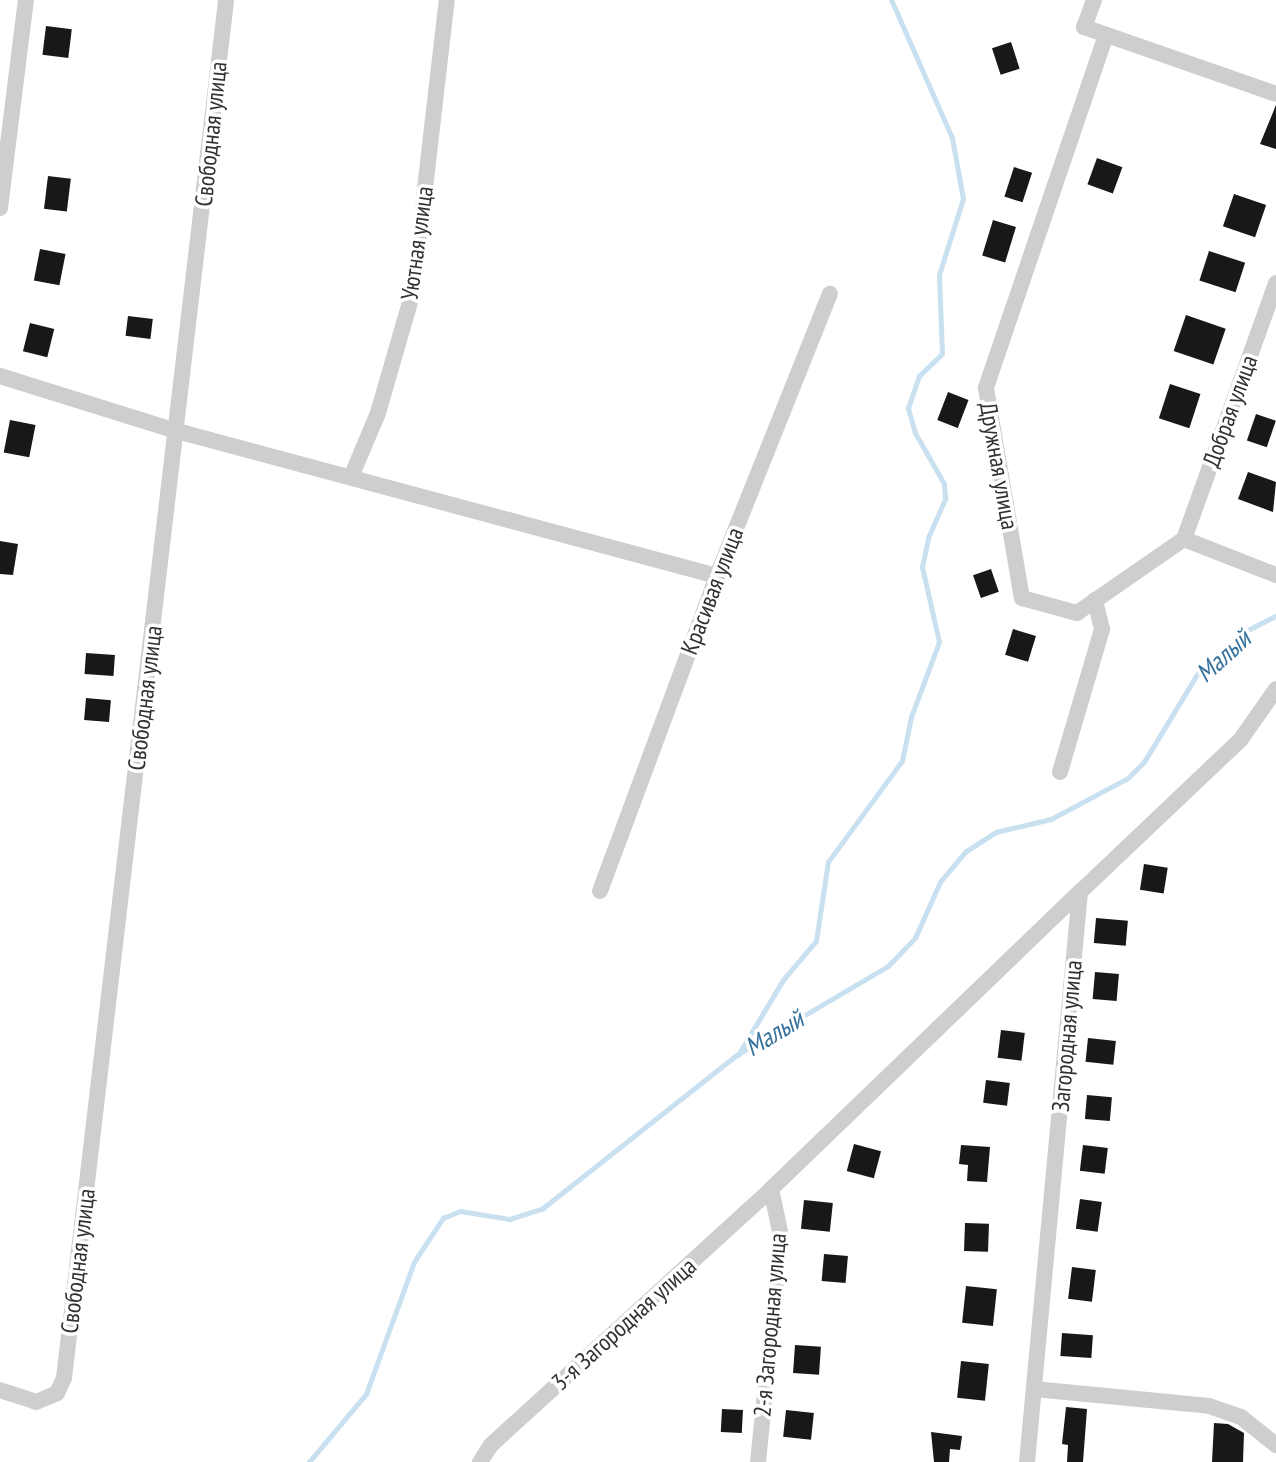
<!DOCTYPE html>
<html>
<head>
<meta charset="utf-8">
<style>
  body { margin:0 }
  #map { position:relative; width:1276px; height:1462px; overflow:hidden; background:#fff; font-family:"PT Sans Narrow",sans-serif }
  div>[style] { position:absolute }
  .stream>* { height:4.5px; margin:-2.25px; padding:0 2.25px; transform-origin:2.25px; border-radius:2.25px; background:#c9e0f0 }
  .building>* { inset:0; background:#181818; transform-origin:0 0 }
  .minor>* { height:16px; margin:-8px; padding:0 8px; transform-origin:8px; border-radius:8px; background:#cecece }
  span { translate:-50% -50%; white-space:nowrap; text-align:center; line-height:1.15; -webkit-text-stroke:7px #fff; paint-order:stroke }
  .street-label { font-size:24px; color:#313131 }
  .water-label { font-size:26px; color:#35729d; font-style:italic }
</style>
</head>
<body>
<div id="map">
  <div class="stream">
    <i style="left:738px;top:1055px;width:87px;rotate:-59deg"></i>
    <i style="left:783px;top:980px;width:51px;rotate:-49.8deg"></i>
    <i style="left:816px;top:941px;width:80px;rotate:-81.4deg"></i>
    <i style="left:828px;top:862px;width:125px;rotate:-53.8deg"></i>
    <i style="left:902px;top:761px;width:45px;rotate:-78.4deg"></i>
    <i style="left:911px;top:717px;width:80px;rotate:-69.5deg"></i>
    <i style="left:939px;top:642px;width:77px;rotate:-102.8deg"></i>
    <i style="left:922px;top:567px;width:30px;rotate:-78deg"></i>
    <i style="left:928px;top:538px;width:43px;rotate:-66.4deg"></i>
    <i style="left:945px;top:499px;width:15px;rotate:-94deg"></i>
    <i style="left:944px;top:484px;width:59px;rotate:-119.6deg"></i>
    <i style="left:915px;top:433px;width:26px;rotate:-106deg"></i>
    <i style="left:908px;top:408px;width:34px;rotate:-71deg"></i>
    <i style="left:919px;top:376px;width:32px;rotate:-44deg"></i>
    <i style="left:942px;top:354px;width:79px;rotate:-92.2deg"></i>
    <i style="left:939px;top:275px;width:80px;rotate:-72.5deg"></i>
    <i style="left:963px;top:199px;width:62px;rotate:-100.2deg"></i>
    <i style="left:952px;top:138px;width:151px;rotate:-113.8deg"></i>
    <i style="left:309px;top:1462px;width:89px;rotate:-50deg"></i>
    <i style="left:366px;top:1394px;width:140px;rotate:-70deg"></i>
    <i style="left:414px;top:1262px;width:53px;rotate:-56.6deg"></i>
    <i style="left:443px;top:1218px;width:18px;rotate:-22deg"></i>
    <i style="left:460px;top:1211px;width:51px;rotate:9.1deg"></i>
    <i style="left:510px;top:1219px;width:35px;rotate:-18deg"></i>
    <i style="left:543px;top:1208px;width:247px;rotate:-38.3deg"></i>
    <i style="left:737px;top:1055px;width:175px;rotate:-30.5deg"></i>
    <i style="left:888px;top:966px;width:39px;rotate:-46deg"></i>
    <i style="left:915px;top:938px;width:61px;rotate:-65.9deg"></i>
    <i style="left:940px;top:882px;width:39px;rotate:-50deg"></i>
    <i style="left:965px;top:852px;width:37px;rotate:-33deg"></i>
    <i style="left:996px;top:832px;width:57px;rotate:-13.3deg"></i>
    <i style="left:1051px;top:819px;width:87px;rotate:-28deg"></i>
    <i style="left:1128px;top:778px;width:23px;rotate:-45deg"></i>
    <i style="left:1144px;top:762px;width:110px;rotate:-58.8deg"></i>
    <i style="left:1201px;top:668px;width:54px;rotate:-40.5deg"></i>
    <i style="left:1242px;top:633px;width:38px;rotate:-27deg"></i>
  </div>
  <div class="building">
    <i style="left:46px;top:26px;width:26px;height:29px;rotate:7deg"></i>
    <i style="left:1011px;top:42px;width:28px;height:20px;rotate:72deg"></i>
    <i style="clip-path:polygon(1276px 105px,1276px 149px,1260px 144px)"></i>
    <i style="left:1097px;top:158px;width:27px;height:28px;rotate:20deg"></i>
    <i style="left:1014px;top:167px;width:19px;height:31px;rotate:18deg"></i>
    <i style="left:48px;top:176px;width:23px;height:33px;rotate:7deg"></i>
    <i style="left:1234px;top:194px;width:34px;height:34px;rotate:19deg"></i>
    <i style="left:993px;top:220px;width:24px;height:37px;rotate:17deg"></i>
    <i style="left:40px;top:249px;width:26px;height:32px;rotate:11deg"></i>
    <i style="left:1209px;top:251px;width:38px;height:31px;rotate:18deg"></i>
    <i style="left:1186px;top:315px;width:42px;height:38px;rotate:19deg"></i>
    <i style="left:128px;top:316px;width:25px;height:20px;rotate:7deg"></i>
    <i style="left:30px;top:323px;width:25px;height:29px;rotate:14deg"></i>
    <i style="left:1170px;top:384px;width:32px;height:36px;rotate:18deg"></i>
    <i style="left:948px;top:392px;width:22px;height:30px;rotate:21deg"></i>
    <i style="left:1256px;top:414px;width:21px;height:28px;rotate:19deg"></i>
    <i style="left:10px;top:420px;width:26px;height:33px;rotate:11deg"></i>
    <i style="clip-path:polygon(1248px 472px,1276px 482px,1273px 512px,1238px 499px)"></i>
    <i style="clip-path:polygon(0 541px,18px 544px,13px 575px,0 574px)"></i>
    <i style="left:991px;top:569px;width:24px;height:19px;rotate:71deg"></i>
    <i style="left:1013px;top:629px;width:24px;height:27px;rotate:17deg"></i>
    <i style="left:86px;top:653px;width:29px;height:21px;rotate:4deg"></i>
    <i style="left:86px;top:698px;width:25px;height:22px;rotate:5deg"></i>
    <i style="left:1144px;top:864px;width:24px;height:26px;rotate:9deg"></i>
    <i style="left:1096px;top:918px;width:32px;height:25px;rotate:5deg"></i>
    <i style="left:1095px;top:972px;width:24px;height:27px;rotate:5deg"></i>
    <i style="left:1001px;top:1030px;width:24px;height:28px;rotate:7deg"></i>
    <i style="left:1088px;top:1038px;width:28px;height:24px;rotate:6deg"></i>
    <i style="left:986px;top:1080px;width:24px;height:23px;rotate:7deg"></i>
    <i style="left:1087px;top:1095px;width:25px;height:24px;rotate:5deg"></i>
    <i style="left:854px;top:1144px;width:28px;height:28px;rotate:15deg"></i>
    <i style="clip-path:polygon(961px 1145px,990px 1147px,987px 1182px,967px 1181px,968px 1165px,959px 1164px)"></i>
    <i style="left:1083px;top:1145px;width:25px;height:26px;rotate:7deg"></i>
    <i style="left:1080px;top:1199px;width:22px;height:30px;rotate:8deg"></i>
    <i style="left:804px;top:1200px;width:29px;height:29px;rotate:6deg"></i>
    <i style="left:965px;top:1223px;width:24px;height:28px;rotate:2deg"></i>
    <i style="left:824px;top:1254px;width:24px;height:27px;rotate:5deg"></i>
    <i style="left:1072px;top:1267px;width:24px;height:32px;rotate:7deg"></i>
    <i style="left:966px;top:1286px;width:31px;height:37px;rotate:6deg"></i>
    <i style="left:1062px;top:1333px;width:31px;height:23px;rotate:4deg"></i>
    <i style="left:795px;top:1345px;width:26px;height:28px;rotate:4deg"></i>
    <i style="left:961px;top:1361px;width:28px;height:37px;rotate:6deg"></i>
    <i style="clip-path:polygon(1066px 1407px,1087px 1409px,1083px 1462px,1067px 1462px,1068px 1445px,1062px 1444px)"></i>
    <i style="left:722px;top:1409px;width:21px;height:23px;rotate:3deg"></i>
    <i style="left:786px;top:1410px;width:28px;height:27px;rotate:6deg"></i>
    <i style="clip-path:polygon(1214px 1423px,1228px 1424px,1244px 1433px,1243px 1462px,1212px 1462px)"></i>
    <i style="clip-path:polygon(931px 1432px,962px 1436px,960px 1450px,950px 1449px,949px 1462px,934px 1462px)"></i>
  </div>
  <div class="minor">
    <i style="left:1094px;top:0;width:29px;rotate:110deg"></i>
    <i style="left:1084px;top:27px;width:203px;rotate:19.2deg"></i>
    <i style="left:1106px;top:35px;width:373px;rotate:108.8deg"></i>
    <i style="left:986px;top:388px;width:213px;rotate:80.3deg"></i>
    <i style="left:1022px;top:598px;width:57px;rotate:15.3deg"></i>
    <i style="left:1077px;top:613px;width:130px;rotate:-34.7deg"></i>
    <i style="left:0;top:208px;width:210px;rotate:-82.9deg"></i>
    <i style="left:0;top:376px;width:185px;rotate:17.3deg"></i>
    <i style="left:177px;top:431px;width:559px;rotate:15.03deg"></i>
    <i style="left:351px;top:477px;width:69px;rotate:-67.1deg"></i>
    <i style="left:378px;top:413px;width:126px;rotate:-73.9deg"></i>
    <i style="left:413px;top:292px;width:294px;rotate:-83.4deg"></i>
    <i style="left:1184px;top:539px;width:272px;rotate:-70.2deg"></i>
    <i style="left:1184px;top:539px;width:99px;rotate:21.4deg"></i>
    <i style="left:1060px;top:772px;width:149px;rotate:-73.6deg"></i>
    <i style="left:1102px;top:629px;width:30px;rotate:-104deg"></i>
    <i style="left:600px;top:891px;width:336px;rotate:-69.6deg"></i>
    <i style="left:717px;top:576px;width:304px;rotate:-68.2deg"></i>
    <i style="left:1034px;top:1389px;width:176px;rotate:5.5deg"></i>
    <i style="left:1209px;top:1406px;width:34px;rotate:19deg"></i>
    <i style="left:1241px;top:1417px;width:45px;rotate:38.7deg"></i>
    <i style="left:0;top:1390px;width:38px;rotate:18deg"></i>
    <i style="left:36px;top:1402px;width:23px;rotate:-23deg"></i>
    <i style="left:57px;top:1393px;width:17px;rotate:-65deg"></i>
    <i style="left:64px;top:1378px;width:1387px;rotate:-83.29deg"></i>
    <i style="left:480px;top:1462px;width:20px;rotate:-57deg"></i>
    <i style="left:491px;top:1445px;width:379px;rotate:-42.4deg"></i>
    <i style="left:771px;top:1189px;width:429px;rotate:-43.9deg"></i>
    <i style="left:758px;top:1462px;width:227px;rotate:-84.2deg"></i>
    <i style="left:781px;top:1236px;width:48px;rotate:-102deg"></i>
    <i style="left:1027px;top:1462px;width:572px;rotate:-84.69deg"></i>
    <i style="left:1080px;top:892px;width:222px;rotate:-43.5deg"></i>
    <i style="left:1241px;top:739px;width:61px;rotate:-55deg"></i>
  </div>
  <div class="street-label">
    <span style="left:211px;top:134px;rotate:-84deg">Свободная улица</span>
    <span style="left:417px;top:243px;rotate:-82deg">Уютная улица</span>
    <span style="left:1230px;top:411px;rotate:-70deg">Добрая улица</span>
    <span style="left:999px;top:466px;rotate:80deg">Дружная улица</span>
    <span style="left:712px;top:591px;rotate:-69deg">Красивая улица</span>
    <span style="left:145px;top:698px;rotate:-83deg">Свободная улица</span>
    <span style="left:1067px;top:1036px;rotate:-85deg">Загородная улица</span>
    <span style="left:78px;top:1261px;rotate:-83deg">Свободная улица</span>
    <span style="left:624px;top:1324px;rotate:-42deg">3-я Загородная улица</span>
    <span style="left:770px;top:1325px;rotate:-85deg">2-я Загородная улица</span>
  </div>
  <div class="water-label">
    <span style="left:1223px;top:656px;rotate:-42deg">Малый</span>
    <span style="left:774px;top:1033px;rotate:-31deg">Малый</span>
  </div>
</div>
</body>
</html>
